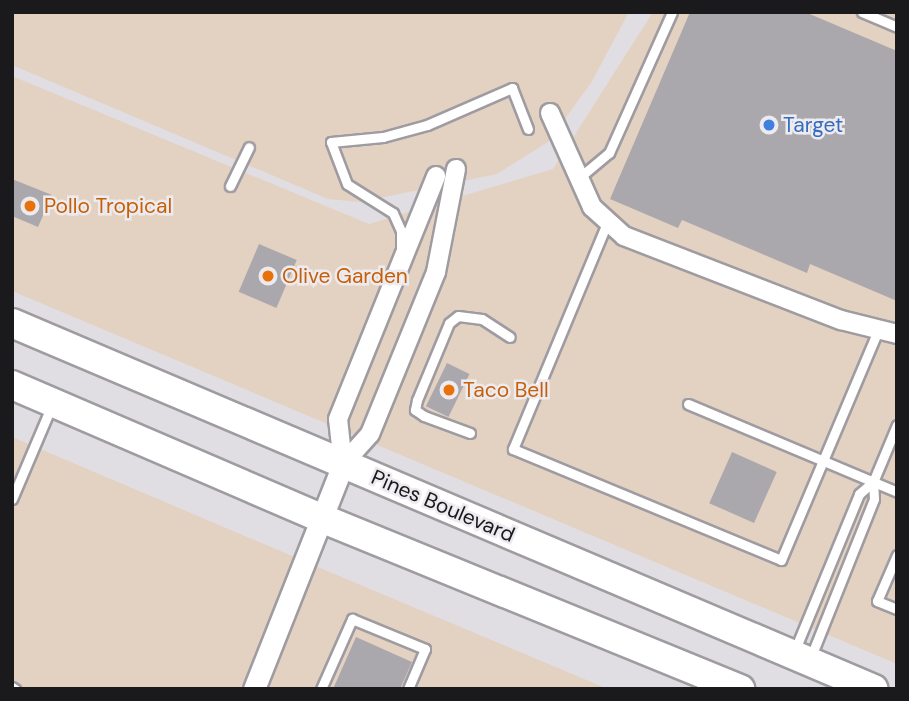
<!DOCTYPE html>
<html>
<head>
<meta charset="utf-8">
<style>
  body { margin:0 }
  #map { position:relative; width:909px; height:701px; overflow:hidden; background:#e0dee3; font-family:"DM Sans",sans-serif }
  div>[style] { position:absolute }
  .commercial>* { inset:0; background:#e3d2c1 }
  .building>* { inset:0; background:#aba8ad; transform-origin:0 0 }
  .roads { filter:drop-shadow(2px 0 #9f9ca1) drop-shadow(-2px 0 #9f9ca1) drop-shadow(0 2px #9f9ca1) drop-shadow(0 -2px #9f9ca1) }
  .service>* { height:9px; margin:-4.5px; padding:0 4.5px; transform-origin:4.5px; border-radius:4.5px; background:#fff }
  .minor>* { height:18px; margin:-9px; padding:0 9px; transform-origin:9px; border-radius:9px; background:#fff }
  .tertiary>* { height:21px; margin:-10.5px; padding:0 10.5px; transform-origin:10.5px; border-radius:10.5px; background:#fff }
  .trunk>* { height:28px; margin:-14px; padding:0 14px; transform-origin:14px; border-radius:14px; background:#fff }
  .dots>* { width:19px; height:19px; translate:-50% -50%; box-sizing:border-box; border:4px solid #eeebf0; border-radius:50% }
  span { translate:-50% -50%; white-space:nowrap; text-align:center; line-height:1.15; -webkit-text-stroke:5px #eeebf0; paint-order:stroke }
  .shop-label { font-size:21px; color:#366cbe }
  .left { translate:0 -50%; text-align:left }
  .food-label { font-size:21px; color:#c56008 }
  .street-label { font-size:21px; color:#1a191b }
  .frame { position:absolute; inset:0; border:14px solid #1a191b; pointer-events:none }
</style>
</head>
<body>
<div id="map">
  <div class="commercial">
    <i style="clip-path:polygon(12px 12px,629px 12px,591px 83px,548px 142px,497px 174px,360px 202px,328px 199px,12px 65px)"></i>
    <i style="clip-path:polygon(653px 12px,897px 12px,897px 664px,12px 291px,12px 76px,369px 224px,553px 169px)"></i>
    <i style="clip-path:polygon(12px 437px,332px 573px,608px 689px,12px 689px)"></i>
  </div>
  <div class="building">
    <i style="clip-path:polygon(690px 12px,805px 12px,897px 51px,897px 301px,810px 264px,807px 273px,682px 220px,678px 228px,610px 199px)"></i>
    <i style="clip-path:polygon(12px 179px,52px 195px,38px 227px,12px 216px)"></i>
    <i style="left:259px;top:244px;width:41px;height:52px;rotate:23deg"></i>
    <i style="left:447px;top:363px;width:25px;height:48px;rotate:26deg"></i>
    <i style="left:732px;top:452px;width:49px;height:56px;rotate:24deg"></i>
    <i style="clip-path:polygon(356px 637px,412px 662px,400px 689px,333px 689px)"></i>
  </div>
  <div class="roads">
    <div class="service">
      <i style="left:862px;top:12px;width:38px;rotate:23deg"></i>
      <i style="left:580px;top:177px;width:38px;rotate:-40deg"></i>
      <i style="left:609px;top:153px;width:154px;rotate:-65.9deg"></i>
      <i style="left:230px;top:186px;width:43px;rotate:-64deg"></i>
      <i style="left:607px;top:223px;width:245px;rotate:112.6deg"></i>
      <i style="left:513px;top:449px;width:290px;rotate:22.5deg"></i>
      <i style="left:781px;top:560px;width:250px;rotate:-67.1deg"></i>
      <i style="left:401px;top:249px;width:18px;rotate:-90deg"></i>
      <i style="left:401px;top:231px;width:20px;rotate:-114deg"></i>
      <i style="left:393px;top:213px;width:54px;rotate:-147.8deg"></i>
      <i style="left:347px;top:184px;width:45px;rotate:-110.9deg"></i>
      <i style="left:331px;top:142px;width:52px;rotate:-5.5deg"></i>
      <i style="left:383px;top:137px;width:46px;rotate:-15.3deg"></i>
      <i style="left:427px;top:125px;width:93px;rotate:-23.5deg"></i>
      <i style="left:512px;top:88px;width:44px;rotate:68.7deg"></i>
      <i style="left:688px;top:404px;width:227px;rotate:22.8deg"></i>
      <i style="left:470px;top:433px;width:49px;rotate:-159.7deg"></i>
      <i style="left:424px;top:416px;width:11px;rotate:-146deg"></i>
      <i style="left:415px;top:410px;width:10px;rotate:-79deg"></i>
      <i style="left:417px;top:400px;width:83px;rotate:-67.4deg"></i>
      <i style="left:449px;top:323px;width:11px;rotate:-38deg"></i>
      <i style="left:458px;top:316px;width:24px;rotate:7deg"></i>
      <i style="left:482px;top:319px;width:33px;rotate:33deg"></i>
      <i style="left:12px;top:499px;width:100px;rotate:-67deg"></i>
      <i style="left:897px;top:555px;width:50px;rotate:113.5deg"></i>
      <i style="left:877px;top:601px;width:22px;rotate:22deg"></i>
      <i style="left:794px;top:652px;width:171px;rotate:-67.6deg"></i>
      <i style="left:859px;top:494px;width:18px;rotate:-41deg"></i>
      <i style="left:873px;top:482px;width:62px;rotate:-67.2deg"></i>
      <i style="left:810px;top:659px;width:172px;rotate:-68.2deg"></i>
      <i style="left:874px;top:499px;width:17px;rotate:-93deg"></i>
      <i style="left:12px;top:687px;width:4px;rotate:34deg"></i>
      <i style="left:321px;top:689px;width:77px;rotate:-66.1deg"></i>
      <i style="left:352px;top:619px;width:79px;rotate:22.3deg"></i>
      <i style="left:425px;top:649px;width:43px;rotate:113deg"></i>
    </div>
    <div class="minor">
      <i style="left:550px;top:113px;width:103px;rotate:65.9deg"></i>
      <i style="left:592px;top:207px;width:43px;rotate:42.2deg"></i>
      <i style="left:624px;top:236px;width:233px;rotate:21.2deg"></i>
      <i style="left:841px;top:320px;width:58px;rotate:14deg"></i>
      <i style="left:343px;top:464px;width:40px;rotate:-48deg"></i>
      <i style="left:370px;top:434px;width:175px;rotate:-67.8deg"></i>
      <i style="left:436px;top:272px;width:105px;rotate:-79deg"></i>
      <i style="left:343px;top:464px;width:45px;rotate:-96.3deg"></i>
      <i style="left:338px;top:419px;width:262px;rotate:-68deg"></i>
    </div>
    <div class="tertiary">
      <i style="left:254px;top:689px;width:242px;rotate:-68.4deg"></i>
    </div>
    <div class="trunk">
      <i style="left:12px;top:323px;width:936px;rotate:23.01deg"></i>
      <i style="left:12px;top:385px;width:336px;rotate:23.3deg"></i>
      <i style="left:321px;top:518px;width:453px;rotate:22.2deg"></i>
    </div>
  </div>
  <div class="dots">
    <i style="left:769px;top:125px;background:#3f7fe0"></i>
    <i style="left:30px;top:206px;background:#e8710a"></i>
    <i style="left:268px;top:276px;background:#e8710a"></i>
    <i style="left:449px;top:390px;background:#e8710a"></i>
  </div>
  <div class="shop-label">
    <span class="left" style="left:783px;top:125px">Target</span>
  </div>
  <div class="food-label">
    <span class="left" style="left:44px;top:206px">Pollo Tropical</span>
    <span class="left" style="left:282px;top:276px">Olive Garden</span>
    <span class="left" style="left:463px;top:390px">Taco Bell</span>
  </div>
  <div class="street-label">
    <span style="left:443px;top:506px;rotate:23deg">Pines Boulevard</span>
  </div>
  <div class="frame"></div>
</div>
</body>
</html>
